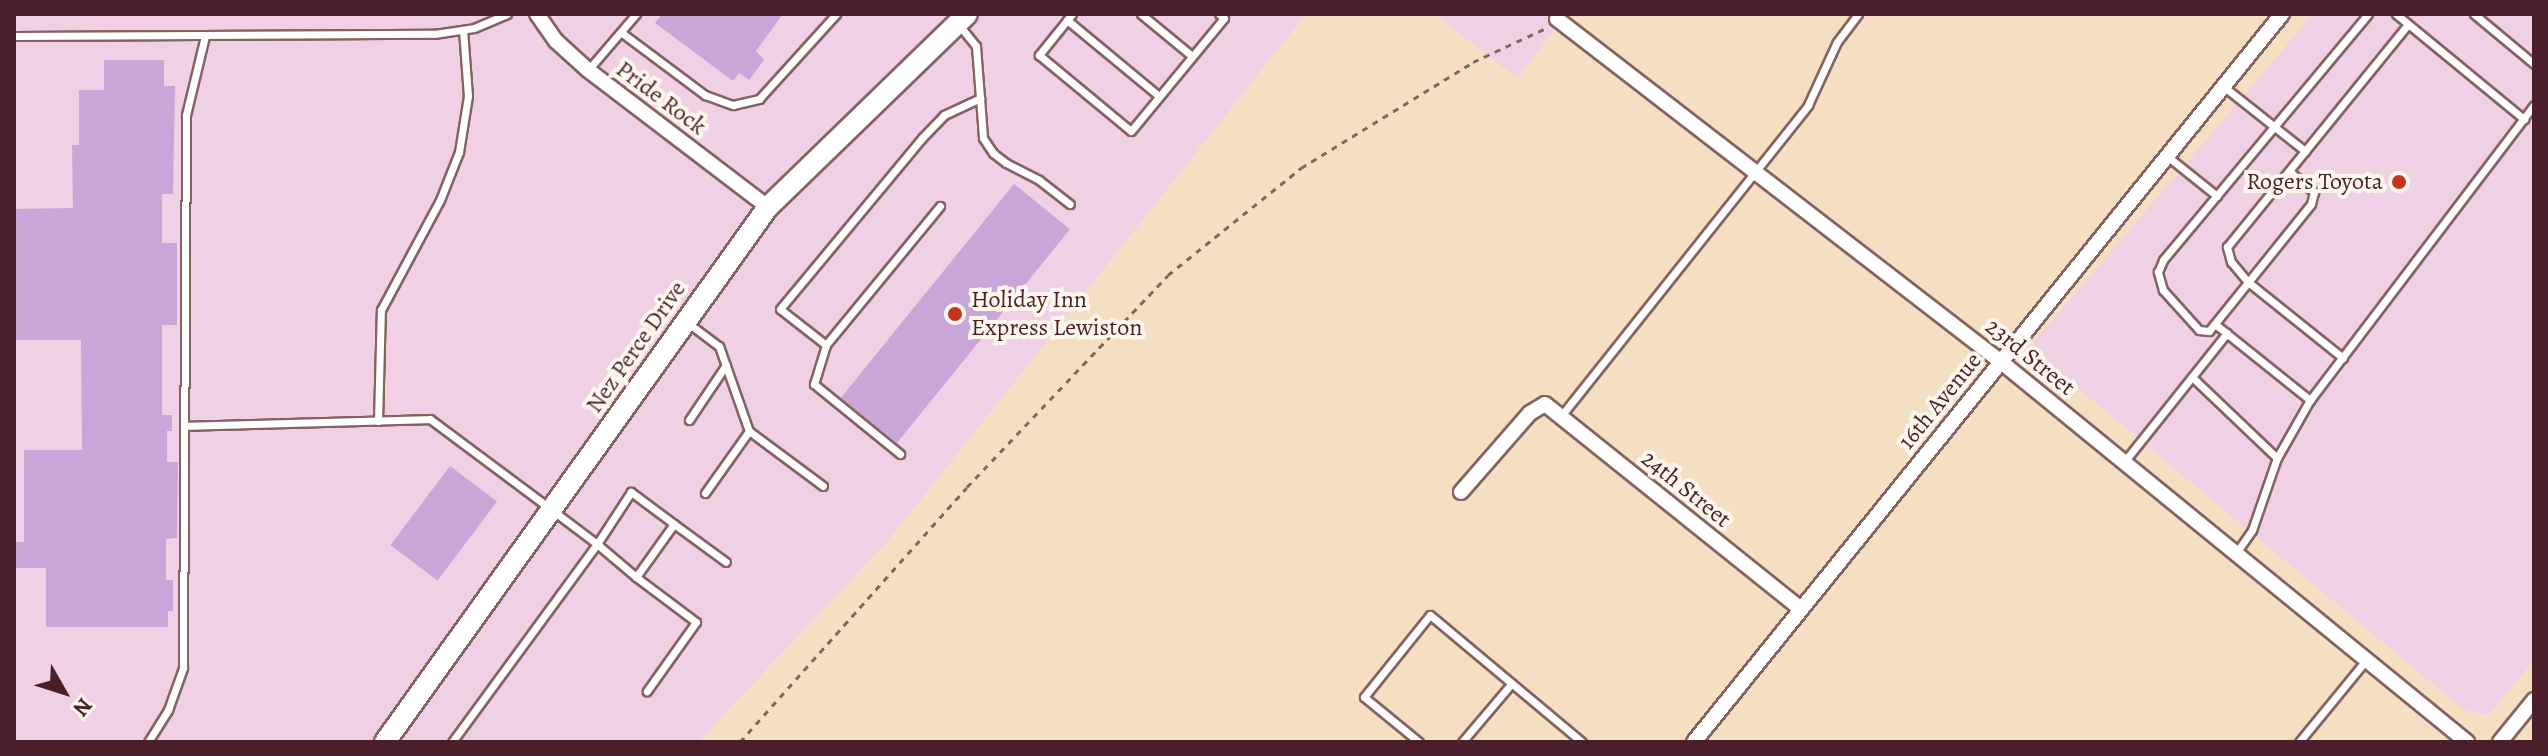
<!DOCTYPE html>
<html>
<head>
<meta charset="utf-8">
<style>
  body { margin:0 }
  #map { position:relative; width:2548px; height:756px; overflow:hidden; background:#f4dfc2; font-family:Alegreya,serif }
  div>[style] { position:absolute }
  .built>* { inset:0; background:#f0d0e5 }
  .building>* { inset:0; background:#caa6d8; transform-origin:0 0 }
  .path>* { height:3px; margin-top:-1.5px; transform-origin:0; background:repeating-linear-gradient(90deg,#866260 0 6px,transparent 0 12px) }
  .roads { filter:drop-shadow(2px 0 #866260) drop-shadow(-2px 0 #866260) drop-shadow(0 2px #866260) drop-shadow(0 -2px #866260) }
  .lane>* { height:7px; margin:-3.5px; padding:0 3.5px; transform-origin:3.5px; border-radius:3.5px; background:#fff }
  .street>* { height:14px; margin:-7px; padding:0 7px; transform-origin:7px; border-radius:7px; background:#fff }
  .secondary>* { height:20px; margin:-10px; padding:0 10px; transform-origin:10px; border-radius:10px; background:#fff }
  .dots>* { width:22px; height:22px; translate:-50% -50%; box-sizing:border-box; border:4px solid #fbf7ec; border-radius:50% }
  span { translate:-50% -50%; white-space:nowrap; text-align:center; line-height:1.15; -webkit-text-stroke:8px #fbf7ec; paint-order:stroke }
  .street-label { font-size:24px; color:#4a1f2b }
  .poi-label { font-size:24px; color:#4a1f2b }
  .right { translate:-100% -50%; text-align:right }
  .left { translate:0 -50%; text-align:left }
  .frame { position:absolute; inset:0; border:16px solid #4a1f2b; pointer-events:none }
  .north { position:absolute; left:24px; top:652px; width:80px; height:80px; -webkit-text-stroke:6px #fbf7ec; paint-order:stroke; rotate:129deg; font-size:22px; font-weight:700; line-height:32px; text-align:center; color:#4a1f2b }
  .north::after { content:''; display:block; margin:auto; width:28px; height:36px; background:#4a1f2b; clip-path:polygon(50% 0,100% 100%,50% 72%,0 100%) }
</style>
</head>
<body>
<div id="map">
  <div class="built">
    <i style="clip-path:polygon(14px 14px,1306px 14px,892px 536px,698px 742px,14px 742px)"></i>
    <i style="clip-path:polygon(1434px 14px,1567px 14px,1517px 78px)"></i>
    <i style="clip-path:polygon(2313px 14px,2534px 16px,2534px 660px,2489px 715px,2464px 710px,2036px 353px,2034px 342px)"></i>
  </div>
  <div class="building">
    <i style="clip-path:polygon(662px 14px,783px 14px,756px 51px,764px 60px,749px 80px,739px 73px,733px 81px,655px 23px)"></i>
    <i style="clip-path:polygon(104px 60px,164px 60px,164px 86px,175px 86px,173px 194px,162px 194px,162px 243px,177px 243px,177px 325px,162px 325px,162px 415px,172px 415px,172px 431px,167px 431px,167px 462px,178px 462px,177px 538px,166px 539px,166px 580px,173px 580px,173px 611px,168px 611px,168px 627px,46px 627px,46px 568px,14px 568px,14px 542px,24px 542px,24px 450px,82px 450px,81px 340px,14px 340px,14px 209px,73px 208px,72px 145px,79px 145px,79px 90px,104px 90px)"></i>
    <i style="left:1014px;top:184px;width:72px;height:275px;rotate:39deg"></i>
    <i style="left:450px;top:466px;width:59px;height:99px;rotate:37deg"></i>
  </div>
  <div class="path">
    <i style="left:740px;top:742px;width:341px;rotate:-48.3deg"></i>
    <i style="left:967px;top:487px;width:292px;rotate:-46.5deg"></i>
    <i style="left:1168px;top:275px;width:171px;rotate:-38.8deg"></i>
    <i style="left:1301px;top:168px;width:202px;rotate:-31.6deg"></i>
    <i style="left:1473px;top:62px;width:78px;rotate:-24.9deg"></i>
  </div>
  <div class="roads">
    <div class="lane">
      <i style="left:1072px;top:14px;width:53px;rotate:128.8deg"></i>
      <i style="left:1039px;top:55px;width:119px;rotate:39.6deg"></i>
      <i style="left:1131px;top:131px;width:146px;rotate:-50.5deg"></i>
      <i style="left:1224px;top:18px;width:6px;rotate:-141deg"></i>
      <i style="left:1141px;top:14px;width:66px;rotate:39.5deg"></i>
      <i style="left:2396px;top:14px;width:166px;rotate:39.4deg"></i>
      <i style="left:2474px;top:14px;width:78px;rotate:39.8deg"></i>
      <i style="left:1067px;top:20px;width:119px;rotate:39.6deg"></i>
      <i style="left:959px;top:25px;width:27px;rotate:51deg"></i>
      <i style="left:976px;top:46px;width:92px;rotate:85.6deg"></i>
      <i style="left:983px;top:138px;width:18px;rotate:56deg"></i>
      <i style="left:993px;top:153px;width:16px;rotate:38deg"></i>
      <i style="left:1006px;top:163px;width:37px;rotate:27deg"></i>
      <i style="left:1039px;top:180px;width:39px;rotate:38deg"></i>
      <i style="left:622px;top:33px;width:104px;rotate:36.8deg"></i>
      <i style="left:705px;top:95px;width:30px;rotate:20deg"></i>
      <i style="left:733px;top:105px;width:27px;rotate:-13deg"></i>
      <i style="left:759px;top:99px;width:115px;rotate:-47.8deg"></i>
      <i style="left:14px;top:36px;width:420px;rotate:-0.3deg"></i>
      <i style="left:434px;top:34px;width:40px;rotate:-8.5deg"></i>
      <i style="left:474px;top:28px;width:36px;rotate:-23deg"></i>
      <i style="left:588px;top:70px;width:74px;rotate:-49.4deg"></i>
      <i style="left:2223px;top:86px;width:105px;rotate:38.4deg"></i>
      <i style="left:2167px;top:156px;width:64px;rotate:38.7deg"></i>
      <i style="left:2289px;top:171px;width:33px;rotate:40deg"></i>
      <i style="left:2314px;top:192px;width:12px;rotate:104deg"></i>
      <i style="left:2311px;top:204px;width:163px;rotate:128.8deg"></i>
      <i style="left:2209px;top:331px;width:10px;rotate:-174deg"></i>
      <i style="left:2199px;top:330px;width:54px;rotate:-132deg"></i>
      <i style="left:2163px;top:290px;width:19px;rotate:-106deg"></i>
      <i style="left:2158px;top:272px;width:13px;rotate:-67deg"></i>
      <i style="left:2163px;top:260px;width:320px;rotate:-50.2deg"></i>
      <i style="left:940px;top:206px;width:180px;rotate:129.4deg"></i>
      <i style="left:826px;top:345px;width:58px;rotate:-142deg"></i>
      <i style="left:780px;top:309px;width:222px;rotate:-50.3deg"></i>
      <i style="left:922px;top:138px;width:32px;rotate:-46deg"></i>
      <i style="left:944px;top:115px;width:40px;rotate:-25deg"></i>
      <i style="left:688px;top:323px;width:39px;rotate:37deg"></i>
      <i style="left:719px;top:346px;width:90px;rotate:70.6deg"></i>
      <i style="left:749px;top:431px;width:76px;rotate:125.4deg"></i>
      <i style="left:2215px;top:324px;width:122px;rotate:38.7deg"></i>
      <i style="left:826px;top:345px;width:41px;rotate:107.1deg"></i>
      <i style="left:814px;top:384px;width:111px;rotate:39.1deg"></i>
      <i style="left:2343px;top:358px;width:122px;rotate:-141.3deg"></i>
      <i style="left:2248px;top:282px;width:26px;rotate:-130deg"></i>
      <i style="left:2231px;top:262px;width:16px;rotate:-105deg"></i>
      <i style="left:2227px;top:247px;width:287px;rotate:-50.9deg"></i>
      <i style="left:2192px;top:377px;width:117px;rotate:43.6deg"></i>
      <i style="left:1561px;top:416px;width:397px;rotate:-51.5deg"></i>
      <i style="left:1808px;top:105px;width:69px;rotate:-65.3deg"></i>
      <i style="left:1837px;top:42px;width:35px;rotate:-53deg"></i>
      <i style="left:689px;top:420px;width:66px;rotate:-56.1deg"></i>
      <i style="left:378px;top:421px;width:111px;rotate:-88.5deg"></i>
      <i style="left:381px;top:310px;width:125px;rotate:-61.8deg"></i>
      <i style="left:440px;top:200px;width:52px;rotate:-68.4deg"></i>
      <i style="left:459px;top:152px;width:57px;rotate:-80.9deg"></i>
      <i style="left:468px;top:96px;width:66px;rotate:-94.3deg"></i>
      <i style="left:184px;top:426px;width:246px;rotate:-1.6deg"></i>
      <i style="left:430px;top:419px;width:152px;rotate:36.7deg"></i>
      <i style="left:552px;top:510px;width:56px;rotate:37.1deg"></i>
      <i style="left:597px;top:544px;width:51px;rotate:40.2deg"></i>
      <i style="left:636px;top:577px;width:65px;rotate:-54.4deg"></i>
      <i style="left:674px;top:524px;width:54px;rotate:-143.3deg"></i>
      <i style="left:631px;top:492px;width:62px;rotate:123.2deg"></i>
      <i style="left:597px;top:544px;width:245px;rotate:126.2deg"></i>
      <i style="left:749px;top:431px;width:92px;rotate:36.6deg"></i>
      <i style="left:2124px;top:462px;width:165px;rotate:-51.4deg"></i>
      <i style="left:674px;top:524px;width:64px;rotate:36.2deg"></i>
      <i style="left:2236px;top:553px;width:28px;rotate:-55deg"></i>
      <i style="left:2252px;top:530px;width:76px;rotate:-70.9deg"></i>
      <i style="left:2277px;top:458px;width:67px;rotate:-60.4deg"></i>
      <i style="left:2310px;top:400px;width:370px;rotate:-52.8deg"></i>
      <i style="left:636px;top:577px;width:75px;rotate:36.9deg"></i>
      <i style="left:696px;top:622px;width:85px;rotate:125.4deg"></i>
      <i style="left:148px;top:742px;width:38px;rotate:-58deg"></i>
      <i style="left:168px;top:710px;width:45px;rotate:-70.3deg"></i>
      <i style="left:183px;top:668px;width:553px;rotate:-89.69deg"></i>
      <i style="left:186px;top:115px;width:81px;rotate:-76.5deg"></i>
      <i style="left:1419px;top:742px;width:71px;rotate:-140.7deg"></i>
      <i style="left:1364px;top:697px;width:105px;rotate:-51.2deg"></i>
      <i style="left:1430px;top:615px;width:198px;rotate:39.9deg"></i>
      <i style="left:1462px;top:742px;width:77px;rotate:-49.7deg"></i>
      <i style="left:2299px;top:742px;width:106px;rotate:-50.7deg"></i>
    </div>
    <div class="street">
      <i style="left:537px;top:14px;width:33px;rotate:55deg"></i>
      <i style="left:556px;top:41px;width:43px;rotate:42.2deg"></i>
      <i style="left:588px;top:70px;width:226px;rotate:37.3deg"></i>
      <i style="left:1557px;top:19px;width:560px;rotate:37.67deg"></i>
      <i style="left:2000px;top:361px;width:603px;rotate:39.21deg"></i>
      <i style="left:1461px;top:492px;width:105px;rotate:-48.9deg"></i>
      <i style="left:1530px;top:413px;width:17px;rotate:-31deg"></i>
      <i style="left:1545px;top:404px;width:327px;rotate:38.7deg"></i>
      <i style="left:1694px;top:742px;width:936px;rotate:-51.07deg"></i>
      <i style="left:2500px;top:742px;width:54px;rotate:-51deg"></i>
    </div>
    <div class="secondary">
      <i style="left:385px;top:742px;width:658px;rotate:-54.4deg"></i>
      <i style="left:768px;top:207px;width:277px;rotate:-44.1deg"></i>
    </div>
  </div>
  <div class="dots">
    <i style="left:2399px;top:182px;background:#c8321e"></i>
    <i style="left:955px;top:314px;background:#c8321e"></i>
  </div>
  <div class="street-label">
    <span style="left:661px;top:98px;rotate:37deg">Pride Rock</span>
    <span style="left:636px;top:347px;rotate:-55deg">Nez Perce Drive</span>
    <span style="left:2030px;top:357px;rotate:39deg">23rd Street</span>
    <span style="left:1940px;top:401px;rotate:-51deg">16th Avenue</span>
    <span style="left:1686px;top:489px;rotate:39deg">24th Street</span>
  </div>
  <div class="poi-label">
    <span class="right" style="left:2383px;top:182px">Rogers Toyota</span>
    <span class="left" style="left:971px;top:314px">Holiday Inn<br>Express Lewiston</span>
  </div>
  <div class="frame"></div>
  <div class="north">N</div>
</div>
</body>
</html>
